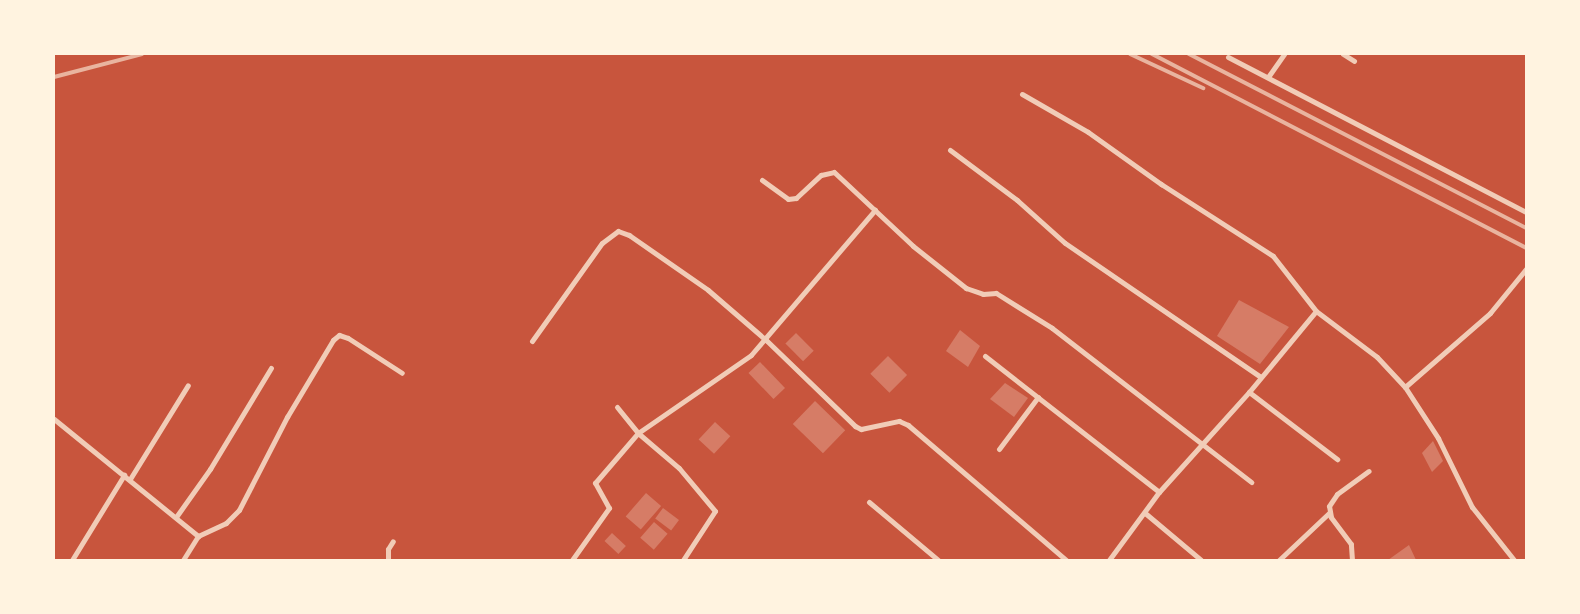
<!DOCTYPE html>
<html>
<head>
<meta charset="utf-8">
<style>
  body { margin:0 }
  #map { position:relative; width:1580px; height:614px; overflow:hidden; background:#c8553d; font-family:"Open Sans",sans-serif }
  div>[style] { position:absolute }
  .building>* { inset:0; background:#d67c66; transform-origin:0 0 }
  .minor>* { height:5px; margin:-2.5px; padding:0 2.5px; transform-origin:2.5px; border-radius:2.5px; background:#f1ccb7 }
  .rail>* { height:4px; margin:-2px; padding:0 2px; transform-origin:2px; border-radius:2px; background:#e9b49f }
  span { translate:-50% -50%; white-space:nowrap; text-align:center; line-height:1.15; -webkit-text-stroke:5px #fff3e0; paint-order:stroke }
  .frame { position:absolute; inset:0; border:55px solid #fff3e0; pointer-events:none }
</style>
</head>
<body>
<div id="map">
  <div class="building">
    <i style="clip-path:polygon(1239px 300px,1289px 327px,1260px 364px,1217px 336px)"></i>
    <i style="clip-path:polygon(960px 330px,980px 346px,968px 367px,946px 351px)"></i>
    <i style="left:796px;top:333px;width:25px;height:15px;rotate:45deg"></i>
    <i style="left:888px;top:356px;width:27px;height:25px;rotate:45deg"></i>
    <i style="left:760px;top:362px;width:36px;height:16px;rotate:46deg"></i>
    <i style="clip-path:polygon(1005px 383px,1028px 398px,1014px 417px,990px 399px)"></i>
    <i style="left:815px;top:401px;width:42px;height:32px;rotate:44deg"></i>
    <i style="left:715px;top:422px;width:21px;height:24px;rotate:43deg"></i>
    <i style="clip-path:polygon(1433px 441px,1443px 461px,1432px 472px,1422px 453px)"></i>
    <i style="left:646px;top:493px;width:20px;height:31px;rotate:41deg"></i>
    <i style="left:663px;top:508px;width:20px;height:13px;rotate:37deg"></i>
    <i style="left:654px;top:522px;width:18px;height:21px;rotate:41deg"></i>
    <i style="left:612px;top:533px;width:19px;height:11px;rotate:43deg"></i>
    <i style="clip-path:polygon(1409px 545px,1416px 560px,1388px 560px)"></i>
  </div>
  <div class="minor">
    <i style="left:1343px;top:54px;width:13px;rotate:32deg"></i>
    <i style="left:1228px;top:57px;width:336px;rotate:27.5deg"></i>
    <i style="left:1268px;top:77px;width:28px;rotate:-55deg"></i>
    <i style="left:1022px;top:94px;width:76px;rotate:29.9deg"></i>
    <i style="left:1088px;top:132px;width:90px;rotate:35.5deg"></i>
    <i style="left:1161px;top:184px;width:133px;rotate:32.7deg"></i>
    <i style="left:1273px;top:256px;width:70px;rotate:52deg"></i>
    <i style="left:1316px;top:311px;width:76px;rotate:37deg"></i>
    <i style="left:1377px;top:357px;width:41px;rotate:47deg"></i>
    <i style="left:1405px;top:387px;width:61px;rotate:57.1deg"></i>
    <i style="left:1438px;top:438px;width:77px;rotate:63.8deg"></i>
    <i style="left:1472px;top:507px;width:68px;rotate:51.6deg"></i>
    <i style="left:950px;top:150px;width:84px;rotate:36.7deg"></i>
    <i style="left:1017px;top:200px;width:64px;rotate:41.9deg"></i>
    <i style="left:1065px;top:243px;width:237px;rotate:34.4deg"></i>
    <i style="left:762px;top:180px;width:32px;rotate:36deg"></i>
    <i style="left:788px;top:199px;width:8px;rotate:-7deg"></i>
    <i style="left:796px;top:198px;width:34px;rotate:-43deg"></i>
    <i style="left:821px;top:175px;width:13px;rotate:-13deg"></i>
    <i style="left:834px;top:172px;width:108px;rotate:43.1deg"></i>
    <i style="left:913px;top:246px;width:68px;rotate:38.4deg"></i>
    <i style="left:966px;top:288px;width:18px;rotate:19deg"></i>
    <i style="left:983px;top:294px;width:13px;rotate:-4deg"></i>
    <i style="left:996px;top:293px;width:66px;rotate:32deg"></i>
    <i style="left:1052px;top:328px;width:252px;rotate:37.7deg"></i>
    <i style="left:532px;top:341px;width:120px;rotate:-54.5deg"></i>
    <i style="left:602px;top:243px;width:20px;rotate:-37deg"></i>
    <i style="left:618px;top:231px;width:12px;rotate:20deg"></i>
    <i style="left:629px;top:235px;width:96px;rotate:34.8deg"></i>
    <i style="left:708px;top:290px;width:77px;rotate:40.8deg"></i>
    <i style="left:766px;top:340px;width:124px;rotate:44deg"></i>
    <i style="left:855px;top:426px;width:7px;rotate:27deg"></i>
    <i style="left:861px;top:429px;width:39px;rotate:-12deg"></i>
    <i style="left:899px;top:421px;width:10px;rotate:24deg"></i>
    <i style="left:908px;top:425px;width:208px;rotate:40.5deg"></i>
    <i style="left:985px;top:356px;width:221px;rotate:38deg"></i>
    <i style="left:1405px;top:387px;width:113px;rotate:-41deg"></i>
    <i style="left:1490px;top:313px;width:57px;rotate:-50.7deg"></i>
    <i style="left:1249px;top:392px;width:111px;rotate:37.3deg"></i>
    <i style="left:617px;top:407px;width:33px;rotate:51deg"></i>
    <i style="left:638px;top:433px;width:137px;rotate:-34.6deg"></i>
    <i style="left:751px;top:355px;width:191px;rotate:-49.5deg"></i>
    <i style="left:54px;top:419px;width:186px;rotate:39.1deg"></i>
    <i style="left:198px;top:536px;width:28px;rotate:122deg"></i>
    <i style="left:999px;top:449px;width:65px;rotate:-53.1deg"></i>
    <i style="left:130px;top:479px;width:110px;rotate:-58.3deg"></i>
    <i style="left:869px;top:502px;width:90px;rotate:40deg"></i>
    <i style="left:1145px;top:513px;width:73px;rotate:40deg"></i>
    <i style="left:176px;top:517px;width:59px;rotate:-54.7deg"></i>
    <i style="left:210px;top:469px;width:118px;rotate:-58.9deg"></i>
    <i style="left:198px;top:536px;width:31px;rotate:-25deg"></i>
    <i style="left:226px;top:523px;width:18px;rotate:-45deg"></i>
    <i style="left:239px;top:510px;width:105px;rotate:-62.7deg"></i>
    <i style="left:287px;top:417px;width:90px;rotate:-59.1deg"></i>
    <i style="left:333px;top:340px;width:8px;rotate:-40deg"></i>
    <i style="left:339px;top:335px;width:9px;rotate:18deg"></i>
    <i style="left:348px;top:338px;width:64px;rotate:32.9deg"></i>
    <i style="left:72px;top:560px;width:100px;rotate:-58.5deg"></i>
    <i style="left:388px;top:560px;width:11px;rotate:-90deg"></i>
    <i style="left:388px;top:549px;width:9px;rotate:-58deg"></i>
    <i style="left:572px;top:560px;width:64px;rotate:-54.6deg"></i>
    <i style="left:609px;top:508px;width:29px;rotate:-119deg"></i>
    <i style="left:595px;top:483px;width:66px;rotate:-49.3deg"></i>
    <i style="left:638px;top:433px;width:54px;rotate:40.5deg"></i>
    <i style="left:679px;top:468px;width:56px;rotate:50.1deg"></i>
    <i style="left:715px;top:511px;width:59px;rotate:123.1deg"></i>
    <i style="left:1109px;top:560px;width:84px;rotate:-53.7deg"></i>
    <i style="left:1159px;top:492px;width:135px;rotate:-48deg"></i>
    <i style="left:1249px;top:392px;width:105px;rotate:-50.4deg"></i>
    <i style="left:1279px;top:560px;width:70px;rotate:-43.3deg"></i>
    <i style="left:1352px;top:560px;width:16px;rotate:-94deg"></i>
    <i style="left:1351px;top:544px;width:34px;rotate:-127deg"></i>
    <i style="left:1331px;top:517px;width:11px;rotate:-100deg"></i>
    <i style="left:1329px;top:506px;width:14px;rotate:-56deg"></i>
    <i style="left:1337px;top:494px;width:39px;rotate:-36deg"></i>
  </div>
  <div class="rail">
    <i style="left:1130px;top:54px;width:81px;rotate:25deg"></i>
    <i style="left:1152px;top:54px;width:421px;rotate:27.4deg"></i>
    <i style="left:1189px;top:54px;width:379px;rotate:27.3deg"></i>
    <i style="left:54px;top:77px;width:91px;rotate:-14.6deg"></i>
  </div>
  <div class="frame"></div>
</div>
</body>
</html>
